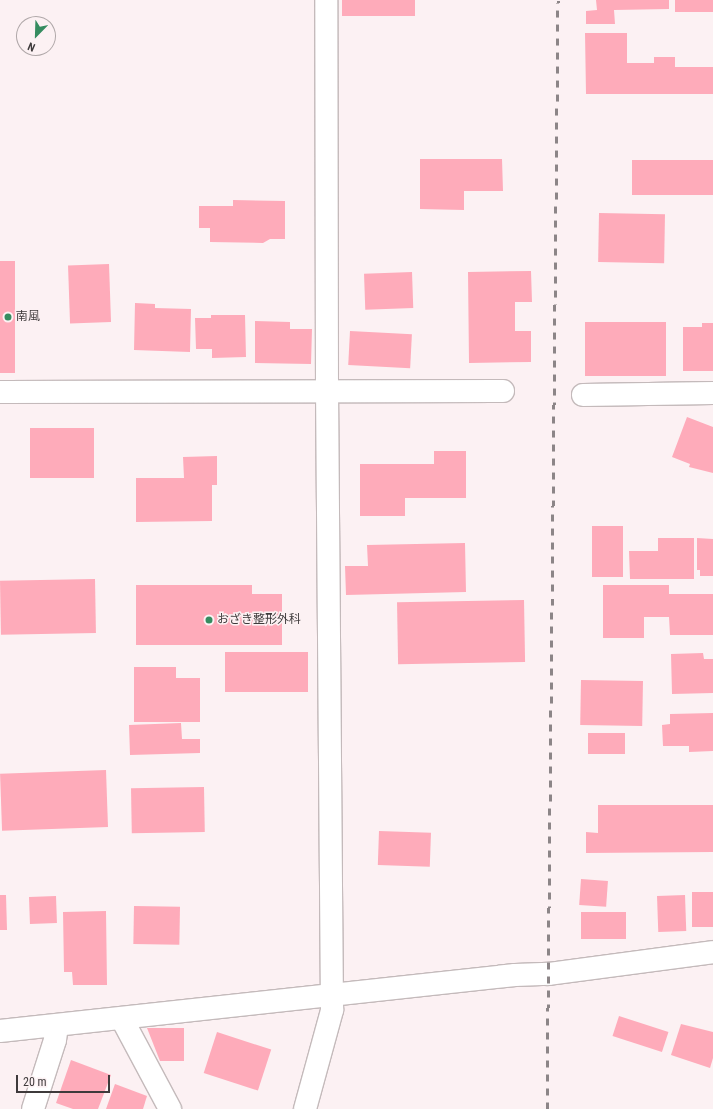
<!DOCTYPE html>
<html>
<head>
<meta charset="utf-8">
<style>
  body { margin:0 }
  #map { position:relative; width:713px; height:1109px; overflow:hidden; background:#fcf1f3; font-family:"Roboto Condensed","Noto Sans JP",sans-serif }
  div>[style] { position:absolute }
  .building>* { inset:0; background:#feabba; transform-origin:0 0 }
  .roads { filter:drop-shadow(1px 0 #c4babb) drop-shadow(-1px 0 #c4babb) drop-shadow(0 1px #c4babb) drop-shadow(0 -1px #c4babb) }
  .street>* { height:22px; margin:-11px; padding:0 11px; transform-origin:11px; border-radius:11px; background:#fff }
  .rail>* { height:3px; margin-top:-1.5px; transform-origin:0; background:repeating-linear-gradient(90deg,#8c8587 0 7px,transparent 0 14px) }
  .dots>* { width:11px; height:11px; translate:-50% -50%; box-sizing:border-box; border:2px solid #fcf1f3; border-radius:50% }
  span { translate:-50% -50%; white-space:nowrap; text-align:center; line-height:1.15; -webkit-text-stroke:3px #fcf1f3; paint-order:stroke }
  .poi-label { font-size:12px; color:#3e3a3b }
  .left { translate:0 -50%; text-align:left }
  .north { position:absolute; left:16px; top:16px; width:40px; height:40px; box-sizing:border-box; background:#fcf1f3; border:1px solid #b0a8a9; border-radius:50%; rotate:203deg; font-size:11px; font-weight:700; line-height:16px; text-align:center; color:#3e3a3b }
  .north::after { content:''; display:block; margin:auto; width:14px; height:18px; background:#368c60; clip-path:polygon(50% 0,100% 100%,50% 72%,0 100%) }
  .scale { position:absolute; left:16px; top:1075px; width:94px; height:18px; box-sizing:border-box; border:2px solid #3e3a3b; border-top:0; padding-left:5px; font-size:12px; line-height:14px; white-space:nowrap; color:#3e3a3b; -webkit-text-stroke:3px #fcf1f3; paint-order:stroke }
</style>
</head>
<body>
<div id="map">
  <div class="building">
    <i style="left:342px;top:0;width:73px;height:16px"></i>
    <i style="clip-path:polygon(596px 0,669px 0,669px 9px,614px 10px,615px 24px,586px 24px,586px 11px,597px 10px)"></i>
    <i style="left:675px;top:0;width:38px;height:12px"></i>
    <i style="clip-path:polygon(585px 33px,627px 33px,627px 63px,654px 63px,654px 57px,675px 57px,675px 67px,713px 67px,713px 94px,586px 94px)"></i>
    <i style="clip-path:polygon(420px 159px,502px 159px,503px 191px,464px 191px,464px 210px,420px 209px)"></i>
    <i style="left:713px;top:160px;width:35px;height:81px;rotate:90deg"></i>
    <i style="clip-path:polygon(233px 200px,285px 201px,285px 239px,270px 239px,263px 243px,210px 242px,210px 228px,199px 228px,199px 206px,233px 206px)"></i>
    <i style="left:599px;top:213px;width:66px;height:49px;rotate:1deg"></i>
    <i style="left:0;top:261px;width:15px;height:112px"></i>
    <i style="left:109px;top:264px;width:58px;height:41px;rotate:88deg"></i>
    <i style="clip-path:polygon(531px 271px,532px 302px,515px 302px,515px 331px,531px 331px,531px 362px,469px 363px,468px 272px)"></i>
    <i style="left:412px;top:272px;width:36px;height:48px;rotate:88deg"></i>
    <i style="clip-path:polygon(135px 303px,155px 304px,155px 308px,191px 309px,190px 352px,134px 350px)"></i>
    <i style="clip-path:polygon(211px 315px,245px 315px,246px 357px,212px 358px,212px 349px,196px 349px,195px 318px,211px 318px)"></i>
    <i style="clip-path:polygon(255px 321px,290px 322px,290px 329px,312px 329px,311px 364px,255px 363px)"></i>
    <i style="left:666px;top:322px;width:54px;height:81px;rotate:90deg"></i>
    <i style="clip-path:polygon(702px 323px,713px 323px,713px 371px,683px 371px,683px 327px,702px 327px)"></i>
    <i style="left:350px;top:331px;width:62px;height:34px;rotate:3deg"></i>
    <i style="clip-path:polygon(687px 417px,713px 427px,713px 473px,689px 467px,690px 464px,672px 457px)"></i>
    <i style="left:30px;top:428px;width:64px;height:50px"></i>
    <i style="clip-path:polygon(434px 451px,466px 451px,466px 498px,405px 498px,405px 516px,360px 516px,360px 464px,434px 464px)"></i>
    <i style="clip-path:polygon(217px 456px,217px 485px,212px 485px,212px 521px,136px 522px,136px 478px,184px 478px,183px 457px)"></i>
    <i style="left:592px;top:526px;width:31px;height:51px"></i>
    <i style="clip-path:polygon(658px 538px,694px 538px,694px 579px,630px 579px,629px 551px,658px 551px)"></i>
    <i style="clip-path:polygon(697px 538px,713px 539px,713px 576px,700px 576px,700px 570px,697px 570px)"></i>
    <i style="clip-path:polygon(465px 543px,466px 592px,346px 595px,345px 566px,368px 566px,367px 545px)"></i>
    <i style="left:95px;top:579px;width:54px;height:95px;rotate:89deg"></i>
    <i style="clip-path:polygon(136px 585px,252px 585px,252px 594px,282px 594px,282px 645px,136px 645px)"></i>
    <i style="clip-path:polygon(603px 585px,669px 585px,669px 594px,713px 594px,713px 635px,670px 635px,669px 617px,644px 617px,644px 638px,603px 638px)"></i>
    <i style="left:524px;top:600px;width:62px;height:127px;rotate:89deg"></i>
    <i style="left:225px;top:652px;width:83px;height:40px"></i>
    <i style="clip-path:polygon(703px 653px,704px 659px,713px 659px,713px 693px,672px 694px,671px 654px)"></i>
    <i style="clip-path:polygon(134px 667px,176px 667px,176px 678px,200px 678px,200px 722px,134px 722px)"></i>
    <i style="left:581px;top:680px;width:62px;height:45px;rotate:1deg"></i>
    <i style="clip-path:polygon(713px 713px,713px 751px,689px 752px,689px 746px,663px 746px,662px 725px,670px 724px,670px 714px)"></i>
    <i style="clip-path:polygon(181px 723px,182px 739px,200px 739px,200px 753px,130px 755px,129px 725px)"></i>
    <i style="left:588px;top:733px;width:37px;height:21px"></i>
    <i style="left:106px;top:770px;width:57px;height:106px;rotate:88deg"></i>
    <i style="left:204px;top:787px;width:45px;height:73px;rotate:89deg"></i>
    <i style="clip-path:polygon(598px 805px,713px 805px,713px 852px,586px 853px,586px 832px,598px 833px)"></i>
    <i style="left:379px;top:831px;width:52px;height:34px;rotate:2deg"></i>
    <i style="left:581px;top:879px;width:27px;height:26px;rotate:4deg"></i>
    <i style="left:713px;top:892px;width:35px;height:21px;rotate:90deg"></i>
    <i style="clip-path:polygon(0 895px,6px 895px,7px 930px,0 930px)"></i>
    <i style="left:685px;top:895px;width:36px;height:28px;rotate:88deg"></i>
    <i style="left:56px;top:896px;width:27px;height:27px;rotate:88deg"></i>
    <i style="left:134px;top:906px;width:46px;height:38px;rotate:1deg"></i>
    <i style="clip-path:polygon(106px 911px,107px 985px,73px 985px,72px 972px,64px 972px,63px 912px)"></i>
    <i style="left:626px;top:912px;width:27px;height:45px;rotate:90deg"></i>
    <i style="left:619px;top:1016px;width:52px;height:21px;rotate:18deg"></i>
    <i style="clip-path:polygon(681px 1024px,713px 1032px,713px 1058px,710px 1068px,671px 1055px)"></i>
    <i style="clip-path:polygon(147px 1028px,184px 1028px,184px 1061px,160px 1061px)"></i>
    <i style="left:217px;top:1032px;width:57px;height:43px;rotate:18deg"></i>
    <i style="clip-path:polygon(71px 1060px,111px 1075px,98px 1109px,73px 1109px,56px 1103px)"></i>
    <i style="clip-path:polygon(115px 1084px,147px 1096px,143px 1109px,106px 1109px)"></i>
  </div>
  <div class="roads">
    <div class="street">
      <i style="left:0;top:392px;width:503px;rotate:-0.11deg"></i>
      <i style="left:583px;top:395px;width:130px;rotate:-0.9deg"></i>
      <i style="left:122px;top:1019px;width:102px;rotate:61.9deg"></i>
      <i style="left:0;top:1031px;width:518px;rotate:-6.21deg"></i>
      <i style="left:515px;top:975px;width:34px;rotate:-2deg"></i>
      <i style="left:549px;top:974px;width:165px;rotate:-7.6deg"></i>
      <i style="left:33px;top:1109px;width:72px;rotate:-72.3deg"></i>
      <i style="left:55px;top:1040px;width:14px;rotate:-82deg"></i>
      <i style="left:305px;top:1109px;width:103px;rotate:-74.7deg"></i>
      <i style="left:332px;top:1010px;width:618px;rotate:-90.46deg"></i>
      <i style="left:327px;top:392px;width:392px;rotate:-90.1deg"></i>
    </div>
  </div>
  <div class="rail">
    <i style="left:547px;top:1109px;width:1109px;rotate:-89.43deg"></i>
  </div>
  <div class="dots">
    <i style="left:8px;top:317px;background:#368c60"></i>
    <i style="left:209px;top:620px;background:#368c60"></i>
  </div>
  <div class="poi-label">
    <span class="left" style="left:16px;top:317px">南風</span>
    <span class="left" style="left:217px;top:620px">おざき整形外科</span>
  </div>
  <div class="north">N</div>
  <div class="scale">20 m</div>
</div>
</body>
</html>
